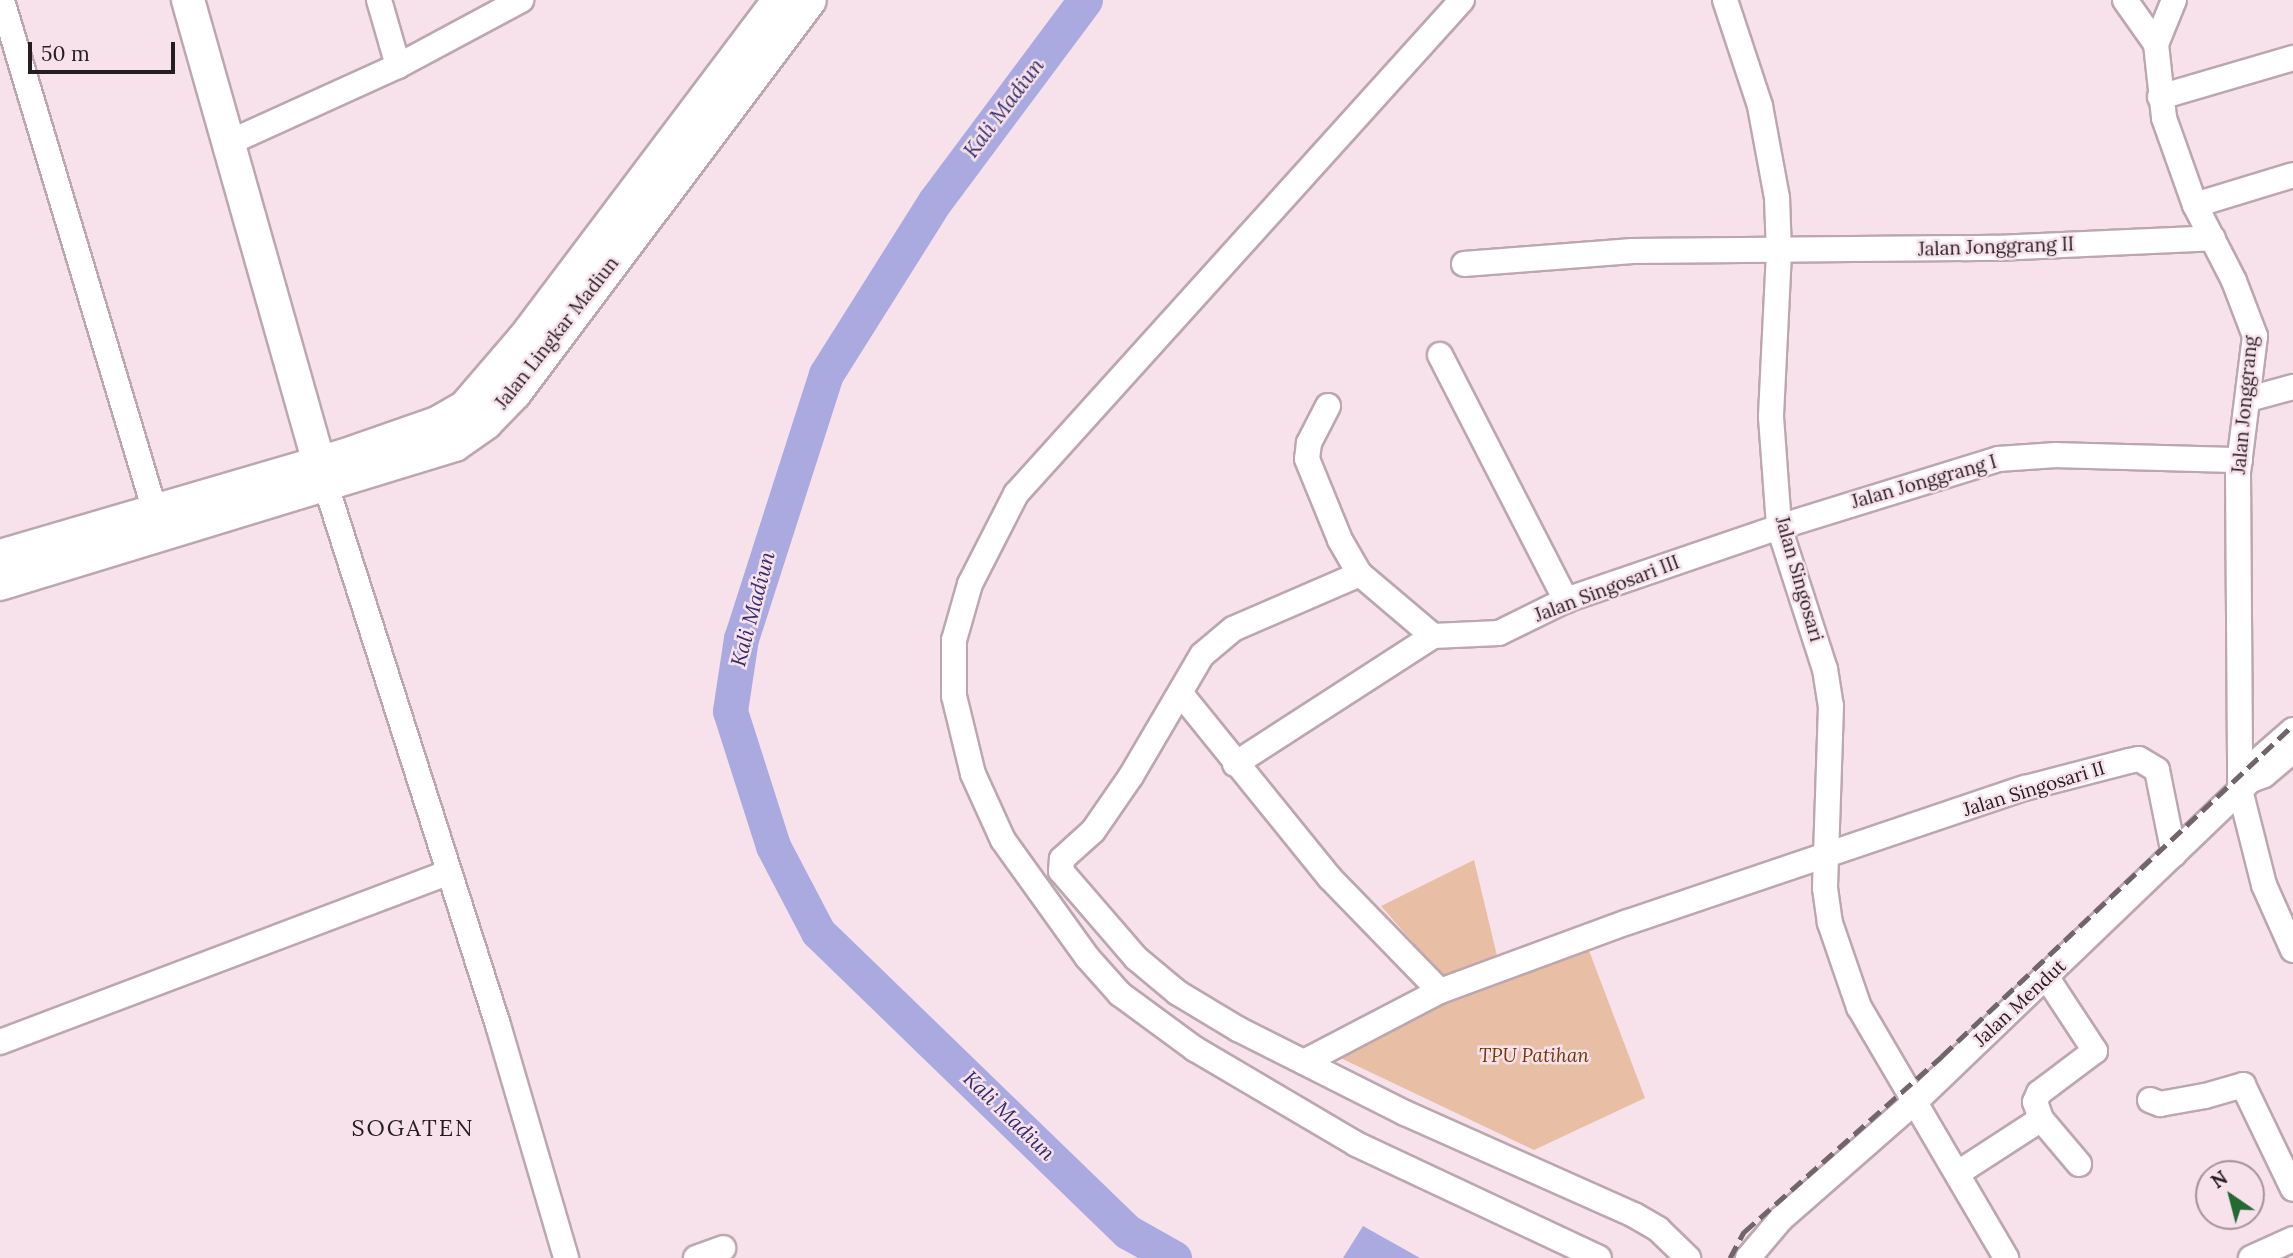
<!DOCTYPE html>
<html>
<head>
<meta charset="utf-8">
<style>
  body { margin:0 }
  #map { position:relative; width:2293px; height:1258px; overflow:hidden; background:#f7e2eb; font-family:Lora,serif }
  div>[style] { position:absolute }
  .green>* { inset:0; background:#e8bea5 }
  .water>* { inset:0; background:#aaaae0 }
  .river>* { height:35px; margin:-17.5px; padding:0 17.5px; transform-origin:17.5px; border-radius:17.5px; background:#aaaae0 }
  .roads { filter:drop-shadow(2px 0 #bca7b0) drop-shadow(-2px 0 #bca7b0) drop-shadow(0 2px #bca7b0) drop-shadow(0 -2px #bca7b0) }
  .minor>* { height:24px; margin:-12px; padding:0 12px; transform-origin:12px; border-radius:12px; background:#fff }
  .major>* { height:32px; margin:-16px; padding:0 16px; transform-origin:16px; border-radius:16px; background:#fff }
  .rail>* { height:5px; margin-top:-2.5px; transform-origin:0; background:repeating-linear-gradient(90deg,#71646a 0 14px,transparent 0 21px) }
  span { translate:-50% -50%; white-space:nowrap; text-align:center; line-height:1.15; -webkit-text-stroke:5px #f7e2eb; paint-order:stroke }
  .street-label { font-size:19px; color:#251d21 }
  .park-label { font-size:19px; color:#753600; font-style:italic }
  .water-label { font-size:21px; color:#342d6c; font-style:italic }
  .quarter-label { font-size:23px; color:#251d21; letter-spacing:2px }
  .north { position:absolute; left:2195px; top:1160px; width:70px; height:70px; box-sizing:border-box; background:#f7e2eb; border:2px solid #a3939a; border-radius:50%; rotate:325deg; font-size:19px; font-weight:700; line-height:28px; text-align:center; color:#251d21 }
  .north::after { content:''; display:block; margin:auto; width:24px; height:32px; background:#246934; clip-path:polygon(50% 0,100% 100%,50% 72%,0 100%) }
  .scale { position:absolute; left:28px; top:42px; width:147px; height:32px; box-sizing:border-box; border:4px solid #251d21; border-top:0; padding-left:9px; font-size:21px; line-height:24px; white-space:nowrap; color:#251d21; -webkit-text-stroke:5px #f7e2eb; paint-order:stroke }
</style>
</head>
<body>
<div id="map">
  <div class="green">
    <i style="clip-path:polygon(1474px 860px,1498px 960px,1444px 978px,1381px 906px)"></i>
    <i style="clip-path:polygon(1588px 948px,1645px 1098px,1534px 1150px,1330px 1053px,1411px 1008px)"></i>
  </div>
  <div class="water">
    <i style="clip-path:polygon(1363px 1226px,1420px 1258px,1343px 1258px)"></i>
  </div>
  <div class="river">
    <i style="left:1085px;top:0;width:251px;rotate:126.7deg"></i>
    <i style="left:935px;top:201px;width:204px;rotate:122.2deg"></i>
    <i style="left:826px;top:374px;width:277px;rotate:107.8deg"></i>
    <i style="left:741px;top:638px;width:74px;rotate:98.6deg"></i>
    <i style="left:730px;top:711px;width:142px;rotate:72.3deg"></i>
    <i style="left:773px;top:846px;width:97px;rotate:62.4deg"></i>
    <i style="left:818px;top:932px;width:431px;rotate:44.1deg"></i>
    <i style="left:1128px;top:1232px;width:53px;rotate:29.5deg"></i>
  </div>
  <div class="roads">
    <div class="minor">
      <i style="left:379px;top:0;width:69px;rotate:73.9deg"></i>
      <i style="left:1462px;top:0;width:666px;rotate:132.08deg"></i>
      <i style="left:1016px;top:494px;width:101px;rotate:117.1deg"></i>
      <i style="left:970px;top:584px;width:58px;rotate:105.9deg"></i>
      <i style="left:954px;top:640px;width:56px;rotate:90deg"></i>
      <i style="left:954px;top:696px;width:80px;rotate:76.3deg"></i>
      <i style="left:973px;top:774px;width:72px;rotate:65.6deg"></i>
      <i style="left:1003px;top:840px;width:144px;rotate:54.3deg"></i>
      <i style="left:1087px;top:957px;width:50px;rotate:48.3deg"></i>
      <i style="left:1120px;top:994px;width:93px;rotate:36.3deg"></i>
      <i style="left:1195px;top:1049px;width:187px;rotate:30.5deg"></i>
      <i style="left:1356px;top:1144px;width:268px;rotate:25.1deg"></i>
      <i style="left:1725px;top:0;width:112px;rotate:71.7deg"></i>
      <i style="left:1760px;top:106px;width:94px;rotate:79.5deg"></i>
      <i style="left:1777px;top:198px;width:54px;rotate:87.9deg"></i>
      <i style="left:1779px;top:252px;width:165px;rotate:92.8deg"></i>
      <i style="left:1771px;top:417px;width:110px;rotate:85.8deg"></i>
      <i style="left:1779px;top:527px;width:149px;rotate:72.1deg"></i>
      <i style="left:1825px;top:669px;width:37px;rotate:81deg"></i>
      <i style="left:1831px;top:706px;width:182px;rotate:91.9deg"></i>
      <i style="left:1825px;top:888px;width:35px;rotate:82deg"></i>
      <i style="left:1830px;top:923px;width:89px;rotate:71deg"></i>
      <i style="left:1859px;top:1007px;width:291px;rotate:59.6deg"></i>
      <i style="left:2125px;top:0;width:54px;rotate:54.8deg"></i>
      <i style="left:2174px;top:0;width:48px;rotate:112.2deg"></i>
      <i style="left:2156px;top:44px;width:74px;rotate:83.8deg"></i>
      <i style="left:2164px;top:118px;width:92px;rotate:70.4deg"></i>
      <i style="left:2195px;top:205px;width:85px;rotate:62.8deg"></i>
      <i style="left:2234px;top:281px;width:59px;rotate:69.1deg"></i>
      <i style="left:2255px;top:336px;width:137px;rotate:97.1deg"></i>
      <i style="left:2238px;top:472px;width:318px;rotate:89.6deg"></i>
      <i style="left:2240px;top:790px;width:98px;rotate:75.8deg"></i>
      <i style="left:2264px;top:885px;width:71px;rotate:66deg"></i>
      <i style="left:3px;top:4px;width:526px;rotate:73.32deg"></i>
      <i style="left:2160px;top:97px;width:139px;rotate:-16.3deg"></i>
      <i style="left:226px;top:144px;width:189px;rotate:-24.4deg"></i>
      <i style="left:398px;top:66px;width:140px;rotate:-28.2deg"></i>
      <i style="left:2195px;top:205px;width:102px;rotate:-17deg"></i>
      <i style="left:1464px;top:264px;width:169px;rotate:-4.4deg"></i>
      <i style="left:1632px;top:251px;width:364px;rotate:-0.5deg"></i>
      <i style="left:1996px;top:248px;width:217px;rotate:-2.6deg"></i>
      <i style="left:1440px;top:355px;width:276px;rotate:62.8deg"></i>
      <i style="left:2249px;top:399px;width:46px;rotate:-15.3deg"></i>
      <i style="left:1328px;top:406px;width:42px;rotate:117.2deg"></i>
      <i style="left:1309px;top:443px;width:16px;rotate:97deg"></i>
      <i style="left:1307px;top:459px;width:87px;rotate:67.8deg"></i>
      <i style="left:1340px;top:540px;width:39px;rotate:60deg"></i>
      <i style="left:321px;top:470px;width:583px;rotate:72.31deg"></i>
      <i style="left:498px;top:1025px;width:243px;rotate:73.7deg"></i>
      <i style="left:1433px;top:636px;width:96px;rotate:-139.7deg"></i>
      <i style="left:1360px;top:574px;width:138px;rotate:156.6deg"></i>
      <i style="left:1233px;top:629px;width:40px;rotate:140deg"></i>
      <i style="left:1202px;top:655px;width:140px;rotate:120.4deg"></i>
      <i style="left:1131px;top:776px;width:67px;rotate:124.6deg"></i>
      <i style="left:1093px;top:831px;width:42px;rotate:137.9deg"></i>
      <i style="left:1062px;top:859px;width:12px;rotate:95deg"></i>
      <i style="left:1061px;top:871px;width:115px;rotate:49.2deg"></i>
      <i style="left:1136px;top:958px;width:55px;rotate:39.8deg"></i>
      <i style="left:1178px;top:993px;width:70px;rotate:31deg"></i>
      <i style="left:1238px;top:1029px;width:187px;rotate:26.7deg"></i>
      <i style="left:1405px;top:1113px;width:251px;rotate:24deg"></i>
      <i style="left:1634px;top:1215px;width:28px;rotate:30deg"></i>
      <i style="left:1658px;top:1229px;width:42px;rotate:44deg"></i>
      <i style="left:1433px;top:636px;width:66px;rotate:-2.6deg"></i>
      <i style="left:1499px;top:633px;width:75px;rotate:-26.2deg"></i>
      <i style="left:1566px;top:600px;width:225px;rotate:-18.9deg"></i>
      <i style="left:1779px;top:527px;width:229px;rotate:-17.2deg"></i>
      <i style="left:1998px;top:459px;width:58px;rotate:-3.9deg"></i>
      <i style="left:2056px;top:455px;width:184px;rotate:1.6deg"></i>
      <i style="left:1181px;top:694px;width:237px;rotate:51deg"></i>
      <i style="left:1330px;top:878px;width:158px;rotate:45.8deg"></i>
      <i style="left:2262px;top:757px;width:41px;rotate:-41.1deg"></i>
      <i style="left:1235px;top:764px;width:236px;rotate:-32.9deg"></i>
      <i style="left:0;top:1042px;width:480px;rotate:-20.7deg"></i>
      <i style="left:1304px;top:1062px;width:153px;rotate:-27.6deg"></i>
      <i style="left:1440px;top:991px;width:200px;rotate:-20.2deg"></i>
      <i style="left:1628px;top:922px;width:419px;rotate:-18.7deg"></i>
      <i style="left:2025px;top:788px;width:107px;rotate:-14.6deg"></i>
      <i style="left:2129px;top:761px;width:10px;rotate:-11deg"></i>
      <i style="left:2139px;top:759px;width:21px;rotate:31deg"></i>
      <i style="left:2157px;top:770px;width:86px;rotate:78.6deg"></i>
      <i style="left:2150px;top:1100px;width:11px;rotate:22deg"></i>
      <i style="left:2160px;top:1104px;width:46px;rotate:-10.1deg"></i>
      <i style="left:2205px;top:1096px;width:40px;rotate:-16deg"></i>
      <i style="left:2243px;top:1085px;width:115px;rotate:64.3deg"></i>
      <i style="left:2041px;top:1119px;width:18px;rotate:-109deg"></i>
      <i style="left:2035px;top:1102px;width:10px;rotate:-66deg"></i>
      <i style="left:2039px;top:1093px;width:70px;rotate:-36.9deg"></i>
      <i style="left:2095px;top:1051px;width:87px;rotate:-123.3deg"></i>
      <i style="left:1958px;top:1173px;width:99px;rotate:-33deg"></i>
      <i style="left:2041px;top:1119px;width:59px;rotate:49.8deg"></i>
      <i style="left:696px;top:1258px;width:29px;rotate:-20deg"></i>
      <i style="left:1748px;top:1258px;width:51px;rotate:-49.8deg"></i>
      <i style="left:1781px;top:1219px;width:179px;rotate:-41.2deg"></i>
      <i style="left:1916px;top:1101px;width:464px;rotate:-43.8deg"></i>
      <i style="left:2251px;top:780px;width:14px;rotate:-21deg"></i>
      <i style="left:2264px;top:775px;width:38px;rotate:-40deg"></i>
      <i style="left:2251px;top:1258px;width:46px;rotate:-24.3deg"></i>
    </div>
    <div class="major">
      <i style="left:188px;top:0;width:478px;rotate:74.2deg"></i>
      <i style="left:0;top:556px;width:356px;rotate:-16.3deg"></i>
      <i style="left:342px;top:456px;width:101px;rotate:-19.2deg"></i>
      <i style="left:437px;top:423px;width:32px;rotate:-30deg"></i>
      <i style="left:465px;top:407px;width:92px;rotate:-49.4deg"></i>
      <i style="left:525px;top:337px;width:422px;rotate:-53deg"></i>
      <i style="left:0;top:584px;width:476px;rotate:-17deg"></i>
      <i style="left:455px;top:445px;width:38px;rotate:-35deg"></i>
      <i style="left:486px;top:423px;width:42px;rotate:-46deg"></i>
      <i style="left:515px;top:393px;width:491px;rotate:-53.1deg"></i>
    </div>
  </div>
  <div class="rail">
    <i style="left:1730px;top:1258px;width:30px;rotate:-62deg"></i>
    <i style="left:1744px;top:1232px;width:265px;rotate:-41.6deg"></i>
    <i style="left:1942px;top:1056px;width:482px;rotate:-43.3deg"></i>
  </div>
  <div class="street-label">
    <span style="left:1996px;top:247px;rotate:-2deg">Jalan Jonggrang II</span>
    <span style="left:557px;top:333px;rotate:-52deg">Jalan Lingkar Madiun</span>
    <span style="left:2245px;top:405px;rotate:-85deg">Jalan Jonggrang</span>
    <span style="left:1924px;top:482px;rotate:-16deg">Jalan Jonggrang I</span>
    <span style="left:1799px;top:579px;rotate:74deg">Jalan Singosari</span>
    <span style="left:1607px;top:589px;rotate:-21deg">Jalan Singosari III</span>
    <span style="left:2034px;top:789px;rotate:-17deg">Jalan Singosari II</span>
    <span style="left:2020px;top:1003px;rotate:-43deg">Jalan Mendut</span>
  </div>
  <div class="park-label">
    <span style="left:1534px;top:1056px">TPU Patihan</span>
  </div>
  <div class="water-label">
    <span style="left:1004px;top:108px;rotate:-53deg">Kali Madiun</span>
    <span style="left:753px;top:609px;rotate:-75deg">Kali Madiun</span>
    <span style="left:1009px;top:1116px;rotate:44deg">Kali Madiun</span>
  </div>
  <div class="quarter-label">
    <span style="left:413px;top:1128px">SOGATEN</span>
  </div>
  <div class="north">N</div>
  <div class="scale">50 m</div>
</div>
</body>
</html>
